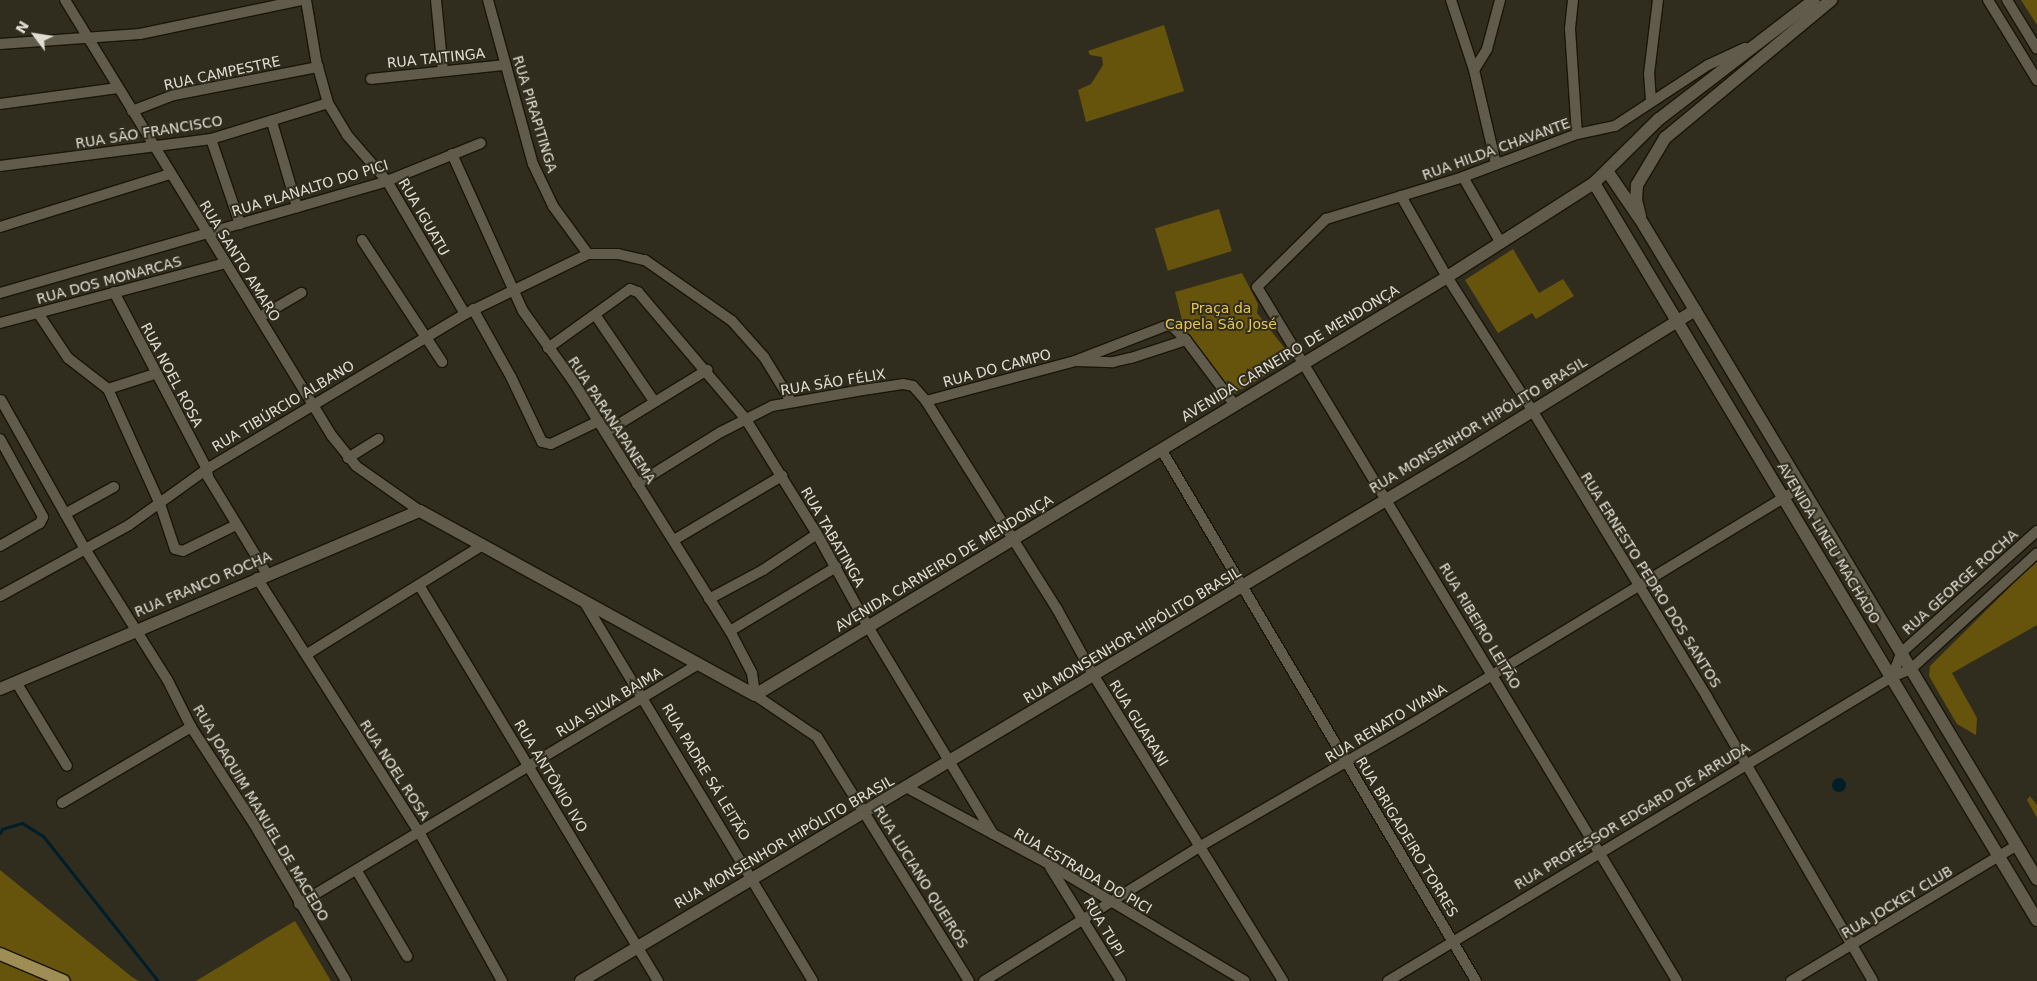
<!DOCTYPE html>
<html>
<head>
<meta charset="utf-8">
<style>
  body { margin:0 }
  #map { position:relative; width:2037px; height:981px; overflow:hidden; background:#312d1e; font-family:"DejaVu Sans",sans-serif }
  div>[style] { position:absolute }
  .green>* { inset:0; background:#66540d; transform-origin:0 0 }
  .water>* { inset:0; background:#001e2a }
  .round { border-radius:50% }
  .stream>* { height:3px; margin:-1.5px; padding:0 1.5px; transform-origin:1.5px; border-radius:1.5px; background:#001e2a }
  .roads { filter:drop-shadow(1px 0 #191507) drop-shadow(-1px 0 #191507) drop-shadow(0 1px #191507) drop-shadow(0 -1px #191507) }
  .minor>* { height:10px; margin:-5px; padding:0 5px; transform-origin:5px; border-radius:5px; background:#605b4b }
  .tertiary>* { height:12px; margin:-6px; padding:0 6px; transform-origin:6px; border-radius:6px; background:#605b4b }
  .secondary>* { height:12px; margin:-6px; padding:0 6px; transform-origin:6px; border-radius:6px; background:#605b4b }
  .primary>* { height:12px; margin:-6px; padding:0 6px; transform-origin:6px; border-radius:6px; background:#9e8e55 }
  span { translate:-50% -50%; white-space:nowrap; text-align:center; line-height:1.15; -webkit-text-stroke:4px #312d1e; paint-order:stroke }
  .street-label { font-size:14px; color:#e0ddd3 }
  .park-label { font-size:14px; color:#e8c750 }
  .north { position:absolute; left:10px; top:10px; width:50px; height:50px; -webkit-text-stroke:4px #312d1e; paint-order:stroke; rotate:301deg; font-size:14px; font-weight:700; line-height:20px; text-align:center; color:#e0ddd3 }
  .north::after { content:''; display:block; margin:auto; width:18px; height:22px; background:#e0ddd3; clip-path:polygon(50% 0,100% 100%,50% 72%,0 100%) }
</style>
</head>
<body>
<div id="map">
  <div class="green">
    <i style="clip-path:polygon(2021px 0,2037px 0,2037px 25px)"></i>
    <i style="clip-path:polygon(1164px 25px,1184px 91px,1086px 122px,1078px 90px,1091px 84px,1103px 65px,1102px 57px,1090px 55px,1088px 51px)"></i>
    <i style="left:1219px;top:209px;width:44px;height:67px;rotate:73deg"></i>
    <i style="clip-path:polygon(1513px 249px,1539px 293px,1563px 279px,1574px 296px,1536px 319px,1532px 313px,1498px 333px,1465px 280px)"></i>
    <i style="clip-path:polygon(1242px 273px,1258px 304px,1257px 313px,1290px 355px,1288px 362px,1234px 394px,1184px 328px,1175px 292px)"></i>
    <i style="clip-path:polygon(2037px 560px,2037px 625px,1952px 673px,1977px 718px,1976px 735px,1957px 724px,1929px 676px,1930px 666px)"></i>
    <i style="clip-path:polygon(2030px 796px,2037px 805px,2037px 818px,2027px 800px)"></i>
    <i style="clip-path:polygon(0 870px,132px 977px,139px 981px,0 981px)"></i>
    <i style="clip-path:polygon(295px 921px,331px 981px,196px 981px)"></i>
  </div>
  <div class="water">
    <i class="round" style="left:1832px;top:778px;width:14px;height:14px"></i>
  </div>
  <div class="stream">
    <i style="left:0;top:833px;width:4px;rotate:-63deg"></i>
    <i style="left:2px;top:829px;width:21px;rotate:-17deg"></i>
    <i style="left:22px;top:823px;width:25px;rotate:32deg"></i>
    <i style="left:43px;top:836px;width:185px;rotate:51.6deg"></i>
  </div>
  <div class="roads">
    <div class="minor">
      <i style="left:65px;top:0;width:511px;rotate:58.52deg"></i>
      <i style="left:332px;top:436px;width:38px;rotate:51deg"></i>
      <i style="left:356px;top:466px;width:78px;rotate:35.1deg"></i>
      <i style="left:306px;top:0;width:61px;rotate:80.5deg"></i>
      <i style="left:316px;top:60px;width:45px;rotate:74.4deg"></i>
      <i style="left:328px;top:103px;width:37px;rotate:59deg"></i>
      <i style="left:347px;top:135px;width:61px;rotate:49deg"></i>
      <i style="left:387px;top:181px;width:154px;rotate:59.6deg"></i>
      <i style="left:436px;top:0;width:71px;rotate:84.4deg"></i>
      <i style="left:488px;top:0;width:170px;rotate:74.7deg"></i>
      <i style="left:533px;top:164px;width:47px;rotate:64.5deg"></i>
      <i style="left:553px;top:206px;width:59px;rotate:53.9deg"></i>
      <i style="left:1451px;top:0;width:74px;rotate:71.8deg"></i>
      <i style="left:1474px;top:70px;width:97px;rotate:76.8deg"></i>
      <i style="left:1573px;top:0;width:29px;rotate:96deg"></i>
      <i style="left:1570px;top:29px;width:105px;rotate:86.2deg"></i>
      <i style="left:1988px;top:0;width:94px;rotate:58.5deg"></i>
      <i style="left:2007px;top:0;width:57px;rotate:58.5deg"></i>
      <i style="left:0;top:44px;width:140px;rotate:-4.1deg"></i>
      <i style="left:140px;top:34px;width:166px;rotate:-11.9deg"></i>
      <i style="left:1474px;top:70px;width:25px;rotate:-58deg"></i>
      <i style="left:1487px;top:49px;width:51px;rotate:-75.1deg"></i>
      <i style="left:371px;top:79px;width:135px;rotate:-6deg"></i>
      <i style="left:1651px;top:101px;width:27px;rotate:-94deg"></i>
      <i style="left:1649px;top:74px;width:75px;rotate:-83.1deg"></i>
      <i style="left:0;top:104px;width:119px;rotate:-7.7deg"></i>
      <i style="left:132px;top:111px;width:45px;rotate:-20.9deg"></i>
      <i style="left:174px;top:95px;width:147px;rotate:-11deg"></i>
      <i style="left:272px;top:122px;width:89px;rotate:73.6deg"></i>
      <i style="left:211px;top:139px;width:90px;rotate:71.2deg"></i>
      <i style="left:452px;top:154px;width:172px;rotate:65.7deg"></i>
      <i style="left:523px;top:311px;width:86px;rotate:54.5deg"></i>
      <i style="left:573px;top:381px;width:295px;rotate:57.9deg"></i>
      <i style="left:730px;top:631px;width:47px;rotate:62.4deg"></i>
      <i style="left:752px;top:673px;width:22px;rotate:82deg"></i>
      <i style="left:755px;top:695px;width:75px;rotate:34.1deg"></i>
      <i style="left:817px;top:737px;width:287px;rotate:58.1deg"></i>
      <i style="left:0;top:166px;width:213px;rotate:-7.3deg"></i>
      <i style="left:211px;top:139px;width:122px;rotate:-17.1deg"></i>
      <i style="left:1463px;top:177px;width:76px;rotate:60.1deg"></i>
      <i style="left:1401px;top:196px;width:93px;rotate:60.4deg"></i>
      <i style="left:1447px;top:277px;width:158px;rotate:57.4deg"></i>
      <i style="left:1532px;top:410px;width:336px;rotate:58.6deg"></i>
      <i style="left:1707px;top:697px;width:329px;rotate:59.7deg"></i>
      <i style="left:0;top:227px;width:178px;rotate:-17.3deg"></i>
      <i style="left:362px;top:240px;width:146px;rotate:56.7deg"></i>
      <i style="left:114px;top:292px;width:200px;rotate:62.3deg"></i>
      <i style="left:207px;top:469px;width:8px;rotate:83deg"></i>
      <i style="left:208px;top:477px;width:114px;rotate:58.7deg"></i>
      <i style="left:0;top:293px;width:403px;rotate:-16.1deg"></i>
      <i style="left:387px;top:181px;width:101px;rotate:-22deg"></i>
      <i style="left:473px;top:309px;width:78px;rotate:60.8deg"></i>
      <i style="left:511px;top:377px;width:72px;rotate:64.5deg"></i>
      <i style="left:542px;top:442px;width:9px;rotate:13deg"></i>
      <i style="left:551px;top:444px;width:53px;rotate:-25.6deg"></i>
      <i style="left:38px;top:313px;width:54px;rotate:56.3deg"></i>
      <i style="left:68px;top:358px;width:51px;rotate:37.8deg"></i>
      <i style="left:108px;top:389px;width:126px;rotate:65.7deg"></i>
      <i style="left:160px;top:504px;width:47px;rotate:71.6deg"></i>
      <i style="left:175px;top:549px;width:8px;rotate:14deg"></i>
      <i style="left:183px;top:551px;width:59px;rotate:-26.1deg"></i>
      <i style="left:596px;top:316px;width:103px;rotate:55.7deg"></i>
      <i style="left:260px;top:317px;width:48px;rotate:-30.3deg"></i>
      <i style="left:0;top:323px;width:233px;rotate:-14.9deg"></i>
      <i style="left:548px;top:348px;width:101px;rotate:-35.7deg"></i>
      <i style="left:630px;top:289px;width:9px;rotate:21deg"></i>
      <i style="left:638px;top:292px;width:165px;rotate:49.7deg"></i>
      <i style="left:745px;top:418px;width:137px;rotate:58.2deg"></i>
      <i style="left:817px;top:534px;width:104px;rotate:61.2deg"></i>
      <i style="left:867px;top:625px;width:244px;rotate:58.9deg"></i>
      <i style="left:1078px;top:361px;width:35px;rotate:2deg"></i>
      <i style="left:1113px;top:362px;width:18px;rotate:-13deg"></i>
      <i style="left:1131px;top:358px;width:58px;rotate:-18.1deg"></i>
      <i style="left:108px;top:389px;width:49px;rotate:-17.7deg"></i>
      <i style="left:1px;top:400px;width:171px;rotate:60.6deg"></i>
      <i style="left:85px;top:549px;width:154px;rotate:57.8deg"></i>
      <i style="left:167px;top:679px;width:54px;rotate:63.4deg"></i>
      <i style="left:191px;top:727px;width:116px;rotate:57deg"></i>
      <i style="left:254px;top:824px;width:182px;rotate:59.6deg"></i>
      <i style="left:926px;top:401px;width:154px;rotate:-15deg"></i>
      <i style="left:1075px;top:361px;width:100px;rotate:-21.2deg"></i>
      <i style="left:1168px;top:325px;width:5px;rotate:22deg"></i>
      <i style="left:1173px;top:327px;width:18px;rotate:45deg"></i>
      <i style="left:1186px;top:340px;width:80px;rotate:53.1deg"></i>
      <i style="left:606px;top:432px;width:119px;rotate:-31.5deg"></i>
      <i style="left:0;top:439px;width:89px;rotate:61.1deg"></i>
      <i style="left:43px;top:517px;width:7px;rotate:117deg"></i>
      <i style="left:40px;top:523px;width:46px;rotate:150.1deg"></i>
      <i style="left:1161px;top:449px;width:618px;rotate:59.37deg"></i>
      <i style="left:348px;top:458px;width:36px;rotate:-32deg"></i>
      <i style="left:637px;top:484px;width:99px;rotate:-31.8deg"></i>
      <i style="left:721px;top:432px;width:57px;rotate:-27deg"></i>
      <i style="left:772px;top:406px;width:92px;rotate:-10deg"></i>
      <i style="left:863px;top:390px;width:40px;rotate:-8.5deg"></i>
      <i style="left:903px;top:384px;width:10px;rotate:11deg"></i>
      <i style="left:913px;top:386px;width:20px;rotate:49deg"></i>
      <i style="left:926px;top:401px;width:246px;rotate:57.8deg"></i>
      <i style="left:1057px;top:609px;width:77px;rotate:61.1deg"></i>
      <i style="left:1094px;top:676px;width:359px;rotate:58.2deg"></i>
      <i style="left:65px;top:514px;width:56px;rotate:-28.9deg"></i>
      <i style="left:674px;top:540px;width:126px;rotate:-30.7deg"></i>
      <i style="left:257px;top:578px;width:301px;rotate:57.5deg"></i>
      <i style="left:419px;top:832px;width:171px;rotate:60.9deg"></i>
      <i style="left:419px;top:585px;width:463px;rotate:58.9deg"></i>
      <i style="left:0;top:596px;width:147px;rotate:-28.8deg"></i>
      <i style="left:129px;top:525px;width:96px;rotate:-35.7deg"></i>
      <i style="left:207px;top:469px;width:301px;rotate:-31deg"></i>
      <i style="left:465px;top:314px;width:137px;rotate:-26deg"></i>
      <i style="left:588px;top:254px;width:30px"></i>
      <i style="left:618px;top:254px;width:28px;rotate:13deg"></i>
      <i style="left:645px;top:260px;width:106px;rotate:35deg"></i>
      <i style="left:732px;top:321px;width:48px;rotate:48.4deg"></i>
      <i style="left:764px;top:357px;width:52px;rotate:58.5deg"></i>
      <i style="left:709px;top:599px;width:61px;rotate:-28.2deg"></i>
      <i style="left:763px;top:570px;width:65px;rotate:-33.7deg"></i>
      <i style="left:586px;top:605px;width:439px;rotate:58.9deg"></i>
      <i style="left:730px;top:631px;width:124px;rotate:-31.1deg"></i>
      <i style="left:307px;top:654px;width:207px;rotate:-31.8deg"></i>
      <i style="left:1892px;top:677px;width:26px;rotate:-69deg"></i>
      <i style="left:1901px;top:653px;width:183px;rotate:-41.9deg"></i>
      <i style="left:16px;top:682px;width:98px;rotate:58.7deg"></i>
      <i style="left:906px;top:787px;width:160px;rotate:28.3deg"></i>
      <i style="left:1047px;top:863px;width:230px;rotate:30.8deg"></i>
      <i style="left:62px;top:803px;width:150px;rotate:-30.5deg"></i>
      <i style="left:1050px;top:867px;width:134px;rotate:58.1deg"></i>
      <i style="left:357px;top:871px;width:99px;rotate:59.5deg"></i>
      <i style="left:299px;top:904px;width:463px;rotate:-31deg"></i>
      <i style="left:984px;top:981px;width:253px;rotate:-31.9deg"></i>
      <i style="left:1199px;top:847px;width:259px;rotate:-30.1deg"></i>
      <i style="left:1423px;top:717px;width:443px;rotate:-31.3deg"></i>
      <i style="left:1388px;top:981px;width:589px;rotate:-31.1deg"></i>
      <i style="left:1892px;top:677px;width:21px;rotate:-23deg"></i>
      <i style="left:1911px;top:669px;width:171px;rotate:-42.6deg"></i>
      <i style="left:1677px;top:981px;width:811px;rotate:-121.18deg"></i>
      <i style="left:1257px;top:287px;width:97px;rotate:-44.6deg"></i>
      <i style="left:1326px;top:219px;width:143px;rotate:-17deg"></i>
      <i style="left:1463px;top:177px;width:122px;rotate:-20.7deg"></i>
      <i style="left:1577px;top:134px;width:39px;rotate:-12deg"></i>
      <i style="left:1615px;top:126px;width:111px;rotate:-33.3deg"></i>
      <i style="left:1708px;top:65px;width:41px;rotate:-24.7deg"></i>
      <i style="left:1791px;top:981px;width:264px;rotate:-31deg"></i>
    </div>
    <div class="tertiary">
      <i style="left:1594px;top:183px;width:860px;rotate:58.99deg"></i>
      <i style="left:1695px;top:310px;width:664px;rotate:58.99deg"></i>
    </div>
    <div class="secondary">
      <i style="left:1640px;top:216px;width:16px;rotate:-104deg"></i>
      <i style="left:1636px;top:200px;width:15px;rotate:-86deg"></i>
      <i style="left:1637px;top:185px;width:55px;rotate:-59.2deg"></i>
      <i style="left:1665px;top:138px;width:216px;rotate:-39.7deg"></i>
      <i style="left:0;top:689px;width:456px;rotate:-23deg"></i>
      <i style="left:420px;top:511px;width:382px;rotate:28.8deg"></i>
      <i style="left:755px;top:695px;width:808px;rotate:-31.13deg"></i>
      <i style="left:1447px;top:277px;width:174px;rotate:-32.6deg"></i>
      <i style="left:1594px;top:183px;width:91px;rotate:-44.6deg"></i>
      <i style="left:1659px;top:119px;width:195px;rotate:-37.5deg"></i>
      <i style="left:581px;top:981px;width:1027px;rotate:-30.86deg"></i>
      <i style="left:1463px;top:454px;width:273px;rotate:-31.8deg"></i>
      <i style="left:1695px;top:310px;width:106px;rotate:-121.1deg"></i>
      <i style="left:1640px;top:219px;width:58px;rotate:-124.5deg"></i>
    </div>
    <div class="primary">
      <i style="left:0;top:954px;width:69px;rotate:22.9deg"></i>
    </div>
  </div>
  <div class="street-label">
    <span style="left:436px;top:58px;rotate:-6deg">RUA TAITINGA</span>
    <span style="left:222px;top:73px;rotate:-12deg">RUA CAMPESTRE</span>
    <span style="left:535px;top:114px;rotate:73deg">RUA PIRAPITINGA</span>
    <span style="left:149px;top:132px;rotate:-9deg">RUA SÃO FRANCISCO</span>
    <span style="left:1496px;top:149px;rotate:-20deg">RUA HILDA CHAVANTE</span>
    <span style="left:310px;top:188px;rotate:-17deg">RUA PLANALTO DO PICI</span>
    <span style="left:424px;top:217px;rotate:60deg">RUA IGUATU</span>
    <span style="left:240px;top:261px;rotate:58deg">RUA SANTO AMARO</span>
    <span style="left:109px;top:280px;rotate:-15deg">RUA DOS MONARCAS</span>
    <span style="left:1290px;top:353px;rotate:-31deg">AVENIDA CARNEIRO DE MENDONÇA</span>
    <span style="left:997px;top:368px;rotate:-15deg">RUA DO CAMPO</span>
    <span style="left:172px;top:375px;rotate:62deg">RUA NOEL ROSA</span>
    <span style="left:833px;top:382px;rotate:-9deg">RUA SÃO FÉLIX</span>
    <span style="left:283px;top:406px;rotate:-31deg">RUA TIBÚRCIO ALBANO</span>
    <span style="left:612px;top:420px;rotate:57deg">RUA PARANAPANEMA</span>
    <span style="left:1478px;top:425px;rotate:-31deg">RUA MONSENHOR HIPÓLITO BRASIL</span>
    <span style="left:833px;top:537px;rotate:60deg">RUA TABATINGA</span>
    <span style="left:1829px;top:543px;rotate:59deg">AVENIDA LINEU MACHADO</span>
    <span style="left:944px;top:563px;rotate:-31deg">AVENIDA CARNEIRO DE MENDONÇA</span>
    <span style="left:1651px;top:580px;rotate:58deg">RUA ERNESTO PEDRO DOS SANTOS</span>
    <span style="left:1960px;top:582px;rotate:-42deg">RUA GEORGE ROCHA</span>
    <span style="left:203px;top:584px;rotate:-23deg">RUA FRANCO ROCHA</span>
    <span style="left:1480px;top:626px;rotate:59deg">RUA RIBEIRO LEITÃO</span>
    <span style="left:1132px;top:635px;rotate:-31deg">RUA MONSENHOR HIPÓLITO BRASIL</span>
    <span style="left:609px;top:702px;rotate:-31deg">RUA SILVA BAIMA</span>
    <span style="left:1139px;top:723px;rotate:58deg">RUA GUARANI</span>
    <span style="left:1386px;top:723px;rotate:-31deg">RUA RENATO VIANA</span>
    <span style="left:395px;top:770px;rotate:57deg">RUA NOEL ROSA</span>
    <span style="left:706px;top:772px;rotate:59deg">RUA PADRE SÁ LEITÃO</span>
    <span style="left:551px;top:776px;rotate:59deg">RUA ANTÔNIO IVO</span>
    <span style="left:261px;top:813px;rotate:59deg">RUA JOAQUIM MANUEL DE MACEDO</span>
    <span style="left:1632px;top:816px;rotate:-31deg">RUA PROFESSOR EDGARD DE ARRUDA</span>
    <span style="left:1407px;top:837px;rotate:59deg">RUA BRIGADEIRO TORRES</span>
    <span style="left:784px;top:842px;rotate:-30deg">RUA MONSENHOR HIPÓLITO BRASIL</span>
    <span style="left:1083px;top:871px;rotate:30deg">RUA ESTRADA DO PICI</span>
    <span style="left:921px;top:877px;rotate:58deg">RUA LUCIANO QUEIRÓS</span>
    <span style="left:1897px;top:902px;rotate:-31deg">RUA JOCKEY CLUB</span>
    <span style="left:1104px;top:927px;rotate:59deg">RUA TUPI</span>
  </div>
  <div class="park-label">
    <span style="left:1221px;top:316px">Praça da<br>Capela São José</span>
  </div>
  <div class="north">N</div>
</div>
</body>
</html>
